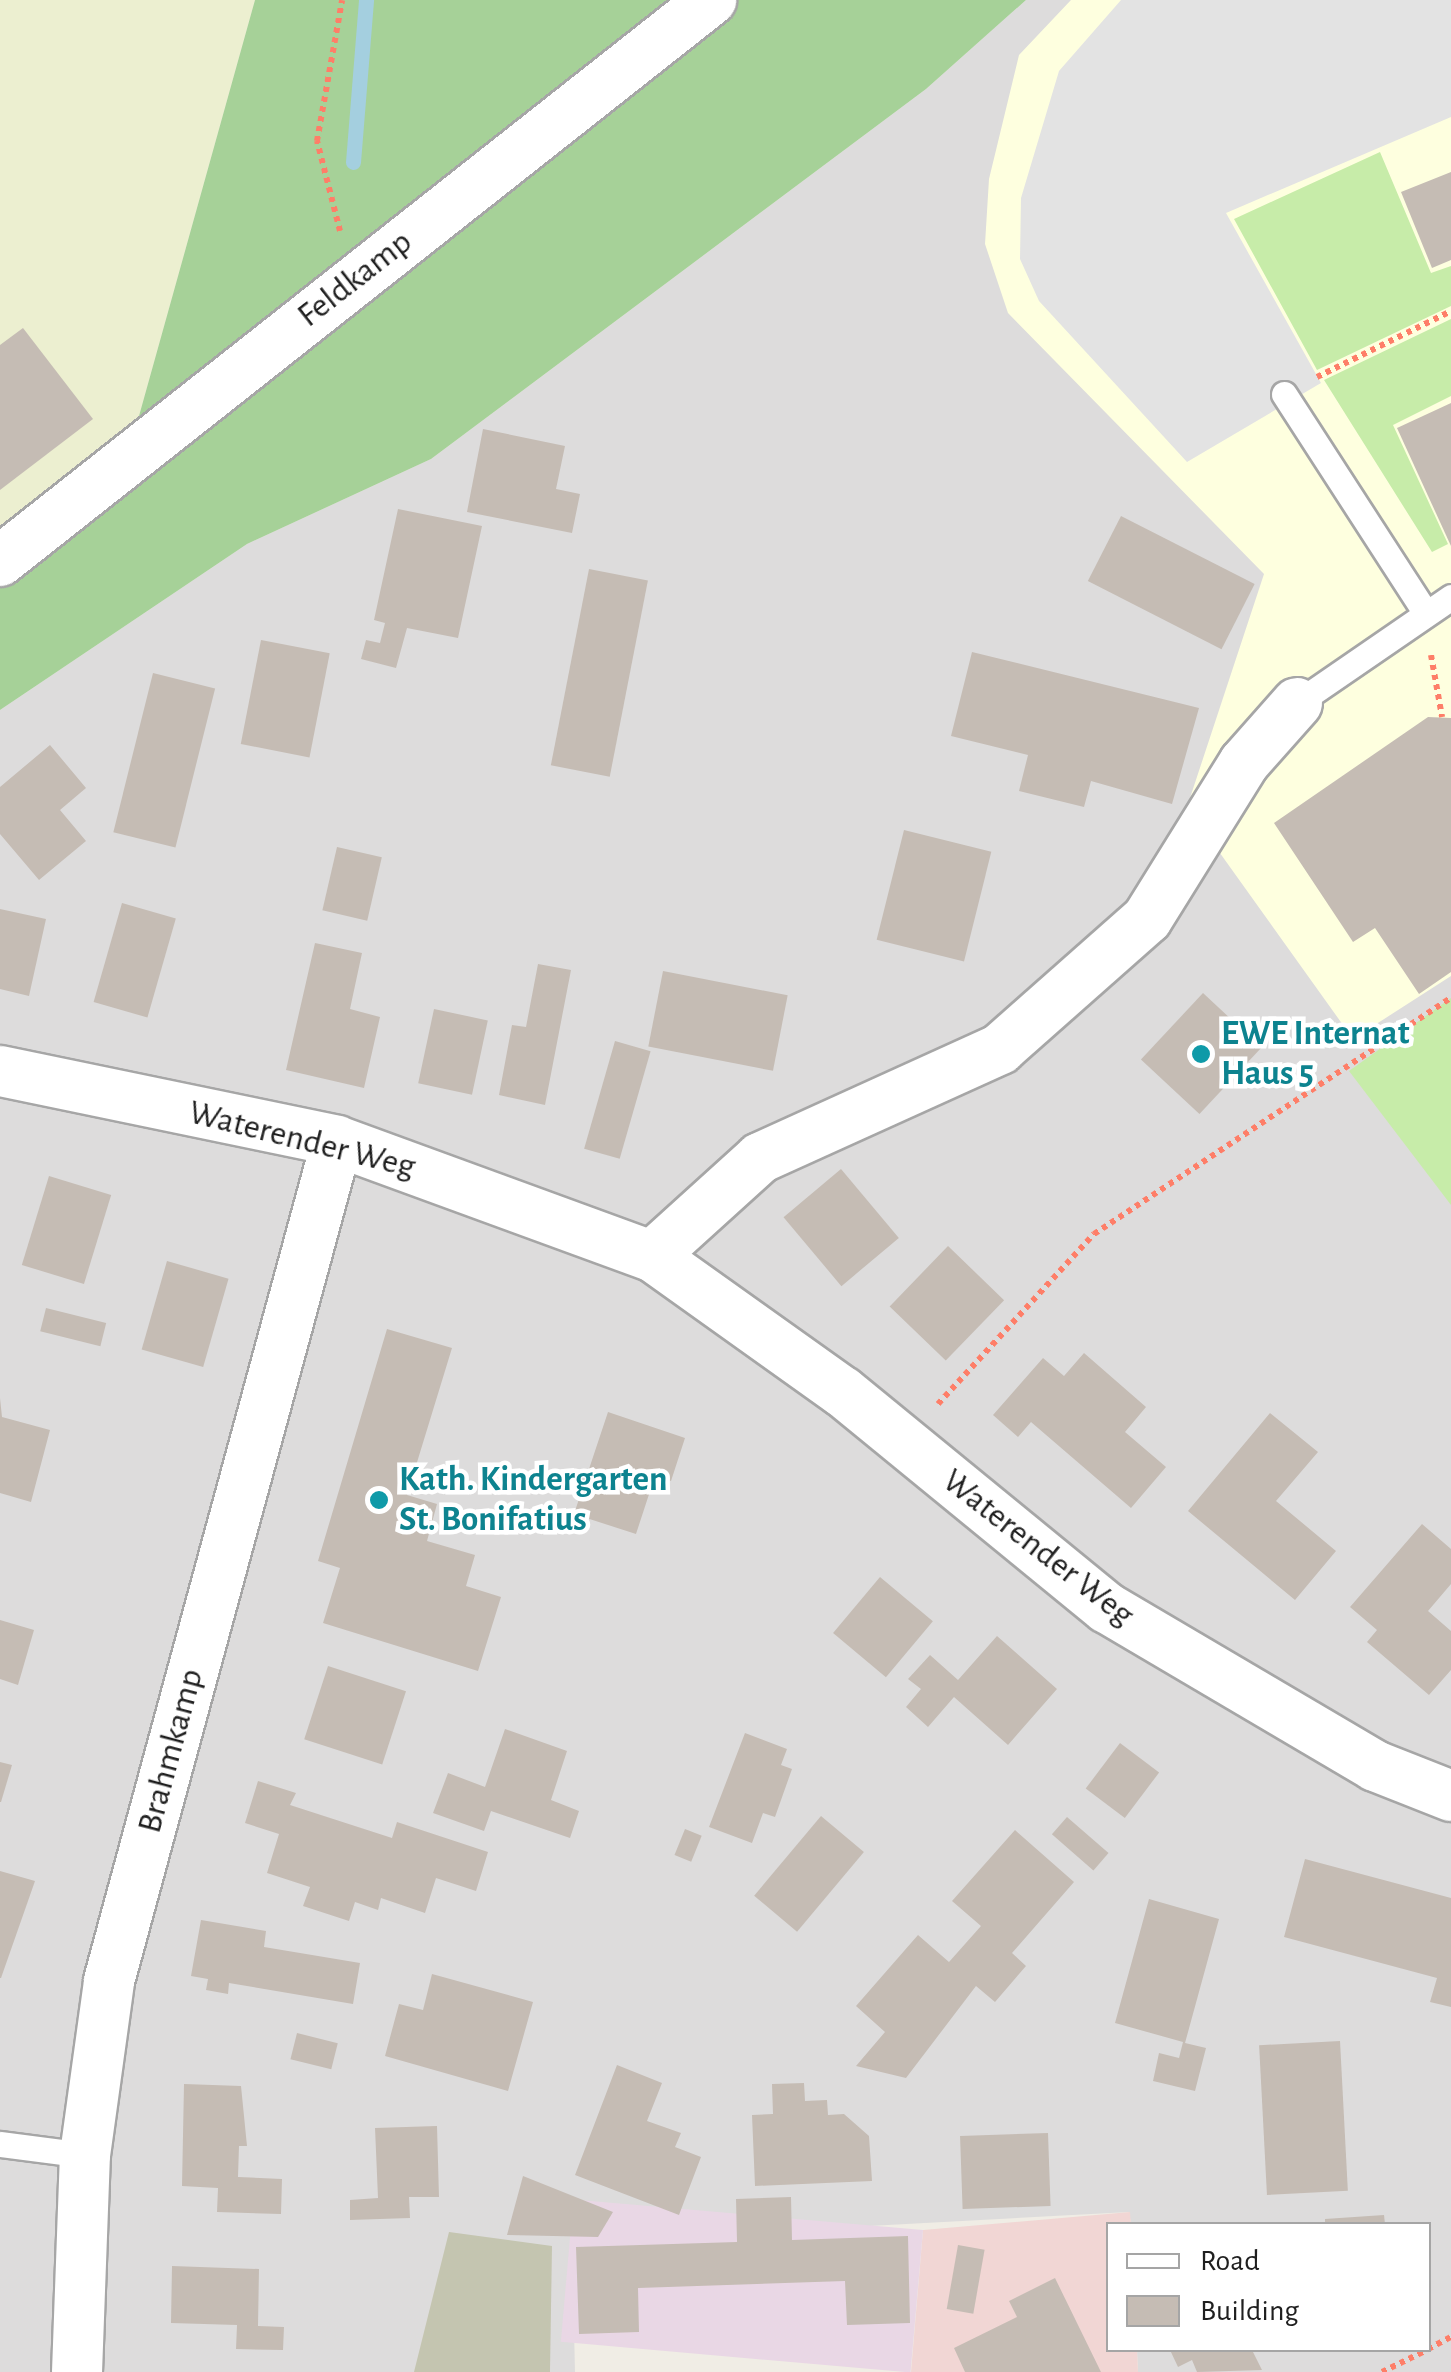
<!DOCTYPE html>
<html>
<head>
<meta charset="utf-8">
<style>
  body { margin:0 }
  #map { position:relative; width:1451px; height:2372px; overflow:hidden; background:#f0ede5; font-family:"Alegreya Sans",sans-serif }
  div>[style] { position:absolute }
  .residential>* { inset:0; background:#dddcdc }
  .commercial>* { inset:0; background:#f1d6d4 }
  .industrial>* { inset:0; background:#e9d7e5; transform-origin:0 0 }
  .education>* { inset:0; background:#feffdf }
  .construction>* { inset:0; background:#c4c5b0 }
  .farmland>* { inset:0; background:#ecefd0 }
  .grass>* { inset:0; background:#c7eca9 }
  .forest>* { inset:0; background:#a6d198 }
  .parking>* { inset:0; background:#e3e3e3 }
  .stream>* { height:15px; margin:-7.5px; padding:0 7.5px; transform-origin:7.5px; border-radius:7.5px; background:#a4cfdf }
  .building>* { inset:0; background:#c5bcb4; transform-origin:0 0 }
  .path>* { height:6px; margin-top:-3px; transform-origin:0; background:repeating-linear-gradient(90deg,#fe7e68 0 5px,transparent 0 10px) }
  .roads { filter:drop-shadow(2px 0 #a6a6a6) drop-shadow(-2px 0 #a6a6a6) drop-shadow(0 2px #a6a6a6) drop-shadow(0 -2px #a6a6a6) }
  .lane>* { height:25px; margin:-12.5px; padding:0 12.5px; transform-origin:12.5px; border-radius:12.5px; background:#fff }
  .street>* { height:50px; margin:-25px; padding:0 25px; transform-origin:25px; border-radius:25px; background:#fff }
  .dots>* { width:28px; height:28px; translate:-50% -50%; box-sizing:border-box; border:5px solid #fff; border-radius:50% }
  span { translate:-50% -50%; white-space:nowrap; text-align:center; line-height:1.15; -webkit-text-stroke:9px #fff; paint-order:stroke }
  .street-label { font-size:35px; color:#1f1f1f }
  .culture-label { font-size:35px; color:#0d838f; font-weight:700 }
  .left { translate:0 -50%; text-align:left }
  .legend { position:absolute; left:1106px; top:2222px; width:325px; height:130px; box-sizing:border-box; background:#fff; border:2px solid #a5a5a5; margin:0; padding:12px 18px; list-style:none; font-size:30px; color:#1f1f1f }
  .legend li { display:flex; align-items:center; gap:20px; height:50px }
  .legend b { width:50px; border:2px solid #a5a5a5 }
</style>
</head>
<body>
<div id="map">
  <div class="residential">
    <i style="clip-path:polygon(1026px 0,1451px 0,1451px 2372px,1138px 2372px,1137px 2350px,1428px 2350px,1428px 2224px,1131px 2224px,1129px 2212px,572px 2242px,575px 2372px,0 2372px,0 710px,247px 544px,431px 459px,926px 89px)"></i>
  </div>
  <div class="commercial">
    <i style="clip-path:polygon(1130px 2212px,1131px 2224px,1108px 2224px,1108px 2350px,1137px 2350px,1138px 2372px,911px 2372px,923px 2230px)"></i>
  </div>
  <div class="industrial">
    <i style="left:923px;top:2230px;width:143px;height:351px;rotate:95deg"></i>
  </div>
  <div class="education">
    <i style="clip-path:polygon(1071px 0,1451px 0,1451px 976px,1353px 1039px,1187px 807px,1264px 574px,1008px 313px,985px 244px,989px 179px,1019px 55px)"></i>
  </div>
  <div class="construction">
    <i style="clip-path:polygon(449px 2232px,552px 2246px,550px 2372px,414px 2372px)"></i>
  </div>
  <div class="farmland">
    <i style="clip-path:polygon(0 0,255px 0,139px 416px,0 526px)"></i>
  </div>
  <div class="grass">
    <i style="clip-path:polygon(1380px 152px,1431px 273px,1451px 266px,1451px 306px,1317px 370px,1234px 219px)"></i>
    <i style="clip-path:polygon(1451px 319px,1451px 396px,1393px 425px,1448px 544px,1432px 552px,1324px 380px)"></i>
    <i style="clip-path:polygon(1451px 998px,1451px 1205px,1349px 1071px)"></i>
  </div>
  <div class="forest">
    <i style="clip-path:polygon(255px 0,1026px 0,926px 89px,431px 459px,247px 544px,0 710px,0 578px,162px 448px,139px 416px)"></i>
  </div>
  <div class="parking">
    <i style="clip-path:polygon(1121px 0,1451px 0,1451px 117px,1226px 213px,1321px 383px,1187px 462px,1039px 301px,1020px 259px,1021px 198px,1059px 71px)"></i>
  </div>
  <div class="stream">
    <i style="left:353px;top:162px;width:163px;rotate:-85.4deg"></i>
  </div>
  <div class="building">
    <i style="clip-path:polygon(1451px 172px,1451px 260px,1432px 268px,1401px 192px)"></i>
    <i style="clip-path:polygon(23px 328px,93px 419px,0 490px,0 345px)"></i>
    <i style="clip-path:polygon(1451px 403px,1451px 546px,1397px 428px)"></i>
    <i style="clip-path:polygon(483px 429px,565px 446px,556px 489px,580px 494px,572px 533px,467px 512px)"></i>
    <i style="clip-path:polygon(398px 509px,482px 526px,458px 638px,407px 628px,396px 668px,361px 659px,366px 640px,380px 643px,385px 623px,374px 620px)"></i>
    <i style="left:1121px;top:516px;width:150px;height:73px;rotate:27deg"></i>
    <i style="left:589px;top:569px;width:60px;height:200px;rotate:11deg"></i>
    <i style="left:261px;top:640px;width:70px;height:106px;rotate:11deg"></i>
    <i style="clip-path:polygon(972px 652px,1199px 708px,1172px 804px,1091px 781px,1084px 807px,1019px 791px,1028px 755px,951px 736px)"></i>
    <i style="left:153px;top:673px;width:64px;height:164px;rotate:14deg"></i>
    <i style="clip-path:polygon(1428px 717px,1451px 718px,1451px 972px,1419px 994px,1375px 928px,1353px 942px,1274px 823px)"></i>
    <i style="clip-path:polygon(50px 745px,86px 788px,60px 810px,86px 841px,39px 880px,0 834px,0 787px)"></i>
    <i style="left:904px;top:830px;width:90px;height:113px;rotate:14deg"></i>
    <i style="left:337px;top:847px;width:46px;height:65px;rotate:13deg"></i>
    <i style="left:122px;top:903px;width:56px;height:103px;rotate:16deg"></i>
    <i style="clip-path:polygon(0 909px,46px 919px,29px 996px,0 989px)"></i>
    <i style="clip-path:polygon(315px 943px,362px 953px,350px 1009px,380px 1017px,364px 1088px,286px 1070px)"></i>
    <i style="clip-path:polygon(538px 964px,571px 970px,545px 1105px,499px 1095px,512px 1025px,526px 1027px)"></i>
    <i style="left:663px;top:971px;width:127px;height:77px;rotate:11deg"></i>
    <i style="left:1203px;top:993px;width:80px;height:91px;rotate:43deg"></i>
    <i style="left:434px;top:1009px;width:55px;height:76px;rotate:12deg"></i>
    <i style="left:615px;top:1041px;width:37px;height:112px;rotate:16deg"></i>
    <i style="left:841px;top:1169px;width:90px;height:75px;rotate:50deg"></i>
    <i style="left:49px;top:1176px;width:65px;height:93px;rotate:17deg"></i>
    <i style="left:948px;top:1246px;width:78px;height:84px;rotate:44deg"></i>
    <i style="left:167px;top:1261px;width:64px;height:92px;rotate:16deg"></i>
    <i style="left:46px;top:1308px;width:62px;height:24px;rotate:14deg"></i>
    <i style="clip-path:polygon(387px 1329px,452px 1348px,407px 1495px,437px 1504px,427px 1541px,475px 1555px,466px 1586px,501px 1597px,478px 1671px,323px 1623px,340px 1568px,318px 1561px)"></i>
    <i style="clip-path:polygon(1084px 1353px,1146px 1407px,1125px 1432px,1166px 1467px,1131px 1508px,1031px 1422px,1018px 1437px,993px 1415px,1043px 1358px,1064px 1376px)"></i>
    <i style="clip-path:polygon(0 1398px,2px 1417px,50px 1430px,31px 1502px,0 1493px)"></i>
    <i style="clip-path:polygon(608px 1412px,685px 1438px,671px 1481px,655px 1476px,636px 1534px,574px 1514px)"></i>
    <i style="clip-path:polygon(1270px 1413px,1318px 1452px,1276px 1501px,1336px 1551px,1295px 1600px,1188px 1511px)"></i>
    <i style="clip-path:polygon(1422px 1524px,1451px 1549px,1451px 1584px,1428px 1611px,1451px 1631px,1451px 1670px,1429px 1695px,1367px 1642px,1377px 1630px,1350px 1607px)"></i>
    <i style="left:880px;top:1577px;width:69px;height:73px;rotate:40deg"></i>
    <i style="clip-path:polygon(0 1620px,34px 1630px,18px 1685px,0 1679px)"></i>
    <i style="clip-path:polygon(997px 1636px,1057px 1689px,1008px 1745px,954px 1697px,928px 1727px,906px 1707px,921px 1689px,908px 1679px,930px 1655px,958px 1680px)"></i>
    <i style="left:328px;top:1666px;width:82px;height:77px;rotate:18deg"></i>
    <i style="clip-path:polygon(505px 1729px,567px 1751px,551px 1800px,579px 1811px,570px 1838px,491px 1811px,484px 1831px,433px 1813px,448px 1773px,485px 1787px)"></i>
    <i style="clip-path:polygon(745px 1733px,787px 1749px,781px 1765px,792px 1769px,775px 1817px,763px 1813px,752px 1843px,709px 1827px)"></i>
    <i style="left:1120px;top:1743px;width:49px;height:57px;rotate:37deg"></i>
    <i style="clip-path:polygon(0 1762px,12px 1765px,1px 1802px,0 1802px)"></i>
    <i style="clip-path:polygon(258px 1781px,296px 1793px,290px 1805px,392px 1838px,397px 1822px,488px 1852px,476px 1891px,436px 1878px,425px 1913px,381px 1898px,378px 1910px,355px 1902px,349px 1921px,303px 1906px,310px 1887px,267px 1873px,279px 1834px,245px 1823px)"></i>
    <i style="left:821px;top:1816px;width:56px;height:104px;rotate:40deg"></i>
    <i style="left:1067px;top:1817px;width:55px;height:23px;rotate:41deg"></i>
    <i style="left:685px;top:1829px;width:18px;height:28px;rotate:22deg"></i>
    <i style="clip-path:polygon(1015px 1830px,1074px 1882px,1012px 1953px,1026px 1966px,995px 2002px,976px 1986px,906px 2078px,856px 2066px,885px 2032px,856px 2006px,918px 1935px,949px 1962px,981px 1926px,952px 1901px)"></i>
    <i style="clip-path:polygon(1305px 1859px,1451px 1898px,1451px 2007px,1430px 2002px,1437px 1978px,1284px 1937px)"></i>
    <i style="clip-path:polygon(0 1871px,35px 1881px,1px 1978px,0 1978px)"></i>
    <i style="clip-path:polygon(1149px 1899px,1219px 1919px,1185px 2043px,1206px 2048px,1195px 2091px,1153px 2081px,1159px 2053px,1179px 2058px,1183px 2042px,1115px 2023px)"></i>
    <i style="clip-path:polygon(201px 1920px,266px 1931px,264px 1947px,360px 1963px,353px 2004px,229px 1983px,228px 1994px,206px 1990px,208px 1979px,191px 1976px)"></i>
    <i style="clip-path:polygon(432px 1974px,533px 2002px,508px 2091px,385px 2056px,399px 2004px,423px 2010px)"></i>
    <i style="left:297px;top:2033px;width:42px;height:27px;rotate:14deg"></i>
    <i style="left:1340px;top:2041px;width:150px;height:81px;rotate:87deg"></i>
    <i style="clip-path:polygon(617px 2065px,662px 2083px,647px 2121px,681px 2133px,675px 2147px,701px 2157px,679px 2215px,575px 2175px)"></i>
    <i style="clip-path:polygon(804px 2083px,805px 2101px,827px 2100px,828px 2115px,844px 2114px,869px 2136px,872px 2181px,755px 2186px,752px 2115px,773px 2114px,772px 2084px)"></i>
    <i style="clip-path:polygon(184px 2084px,241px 2086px,247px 2146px,239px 2146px,238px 2177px,282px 2179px,281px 2214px,217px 2212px,218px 2188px,182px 2186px)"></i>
    <i style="clip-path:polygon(437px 2126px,439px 2197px,409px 2197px,410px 2218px,350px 2220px,350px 2200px,378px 2198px,375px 2128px)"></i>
    <i style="left:1048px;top:2133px;width:73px;height:88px;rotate:88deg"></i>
    <i style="clip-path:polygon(523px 2176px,613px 2212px,598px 2237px,507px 2235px)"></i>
    <i style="clip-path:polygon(791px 2197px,792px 2240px,908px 2236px,910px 2323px,847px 2325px,845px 2281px,638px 2288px,639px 2332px,579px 2334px,576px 2247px,737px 2242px,736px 2199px)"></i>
    <i style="clip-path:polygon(1384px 2215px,1385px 2224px,1325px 2224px,1325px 2219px)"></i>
    <i style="left:958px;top:2245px;width:27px;height:65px;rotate:10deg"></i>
    <i style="clip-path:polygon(172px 2266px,259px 2269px,258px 2326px,284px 2327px,283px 2350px,236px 2349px,237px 2325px,171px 2323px)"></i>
    <i style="clip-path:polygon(1055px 2278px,1101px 2372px,965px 2372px,954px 2348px,1017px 2317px,1009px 2301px)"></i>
    <i style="clip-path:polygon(1170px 2350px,1252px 2350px,1262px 2370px,1197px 2372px,1192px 2360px,1178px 2367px)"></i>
  </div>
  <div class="path">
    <i style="left:340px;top:231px;width:93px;rotate:-104.3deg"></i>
    <i style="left:317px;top:141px;width:143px;rotate:-79.9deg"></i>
    <i style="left:1317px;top:377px;width:149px;rotate:-26.2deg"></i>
    <i style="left:1431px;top:655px;width:63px;rotate:79.9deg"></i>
    <i style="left:938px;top:1404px;width:231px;rotate:-47.5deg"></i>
    <i style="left:1094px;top:1234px;width:428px;rotate:-33.5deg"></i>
    <i style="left:1428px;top:2349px;width:26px;rotate:-28deg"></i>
    <i style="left:1382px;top:2372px;width:50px;rotate:-26.1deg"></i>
  </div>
  <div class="roads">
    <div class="lane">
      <i style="left:1284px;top:394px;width:257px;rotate:57.1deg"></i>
      <i style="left:1297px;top:703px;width:187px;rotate:-34.5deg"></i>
      <i style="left:0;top:2144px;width:86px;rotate:7.4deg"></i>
    </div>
    <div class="street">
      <i style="left:0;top:561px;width:906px;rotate:-38.27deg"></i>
      <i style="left:0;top:1071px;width:344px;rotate:11.7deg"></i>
      <i style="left:337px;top:1141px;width:335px;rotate:20.1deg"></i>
      <i style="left:652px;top:1256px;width:234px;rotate:35.5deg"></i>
      <i style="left:843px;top:1392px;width:341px;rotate:39.3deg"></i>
      <i style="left:1107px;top:1608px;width:311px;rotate:30.5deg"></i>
      <i style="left:1375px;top:1766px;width:82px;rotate:21.5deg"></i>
      <i style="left:652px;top:1256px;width:146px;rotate:-42.2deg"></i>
      <i style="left:760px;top:1158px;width:264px;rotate:-24.4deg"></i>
      <i style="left:1000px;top:1049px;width:196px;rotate:-41.5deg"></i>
      <i style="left:1147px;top:919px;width:184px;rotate:-58.1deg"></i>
      <i style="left:1244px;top:763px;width:80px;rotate:-48.5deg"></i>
      <i style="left:77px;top:2372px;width:217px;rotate:-87.9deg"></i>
      <i style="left:85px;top:2155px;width:176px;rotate:-82.1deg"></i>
      <i style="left:109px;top:1981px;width:870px;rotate:-74.81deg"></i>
    </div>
  </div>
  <div class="dots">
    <i style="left:1201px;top:1054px;background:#0f9aa8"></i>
    <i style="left:379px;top:1500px;background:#0f9aa8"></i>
  </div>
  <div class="street-label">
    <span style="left:355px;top:279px;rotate:-38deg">Feldkamp</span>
    <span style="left:302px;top:1140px;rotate:14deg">Waterender Weg</span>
    <span style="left:1038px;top:1548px;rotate:38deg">Waterender Weg</span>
    <span style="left:171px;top:1751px;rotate:-75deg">Brahmkamp</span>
  </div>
  <div class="culture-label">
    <span class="left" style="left:1221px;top:1054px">EWE Internat<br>Haus 5</span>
    <span class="left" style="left:399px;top:1500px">Kath. Kindergarten<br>St. Bonifatius</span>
  </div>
  <ul class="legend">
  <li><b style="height:12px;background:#fff"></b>Road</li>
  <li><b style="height:28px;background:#c5bcb4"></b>Building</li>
  </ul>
</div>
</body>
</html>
